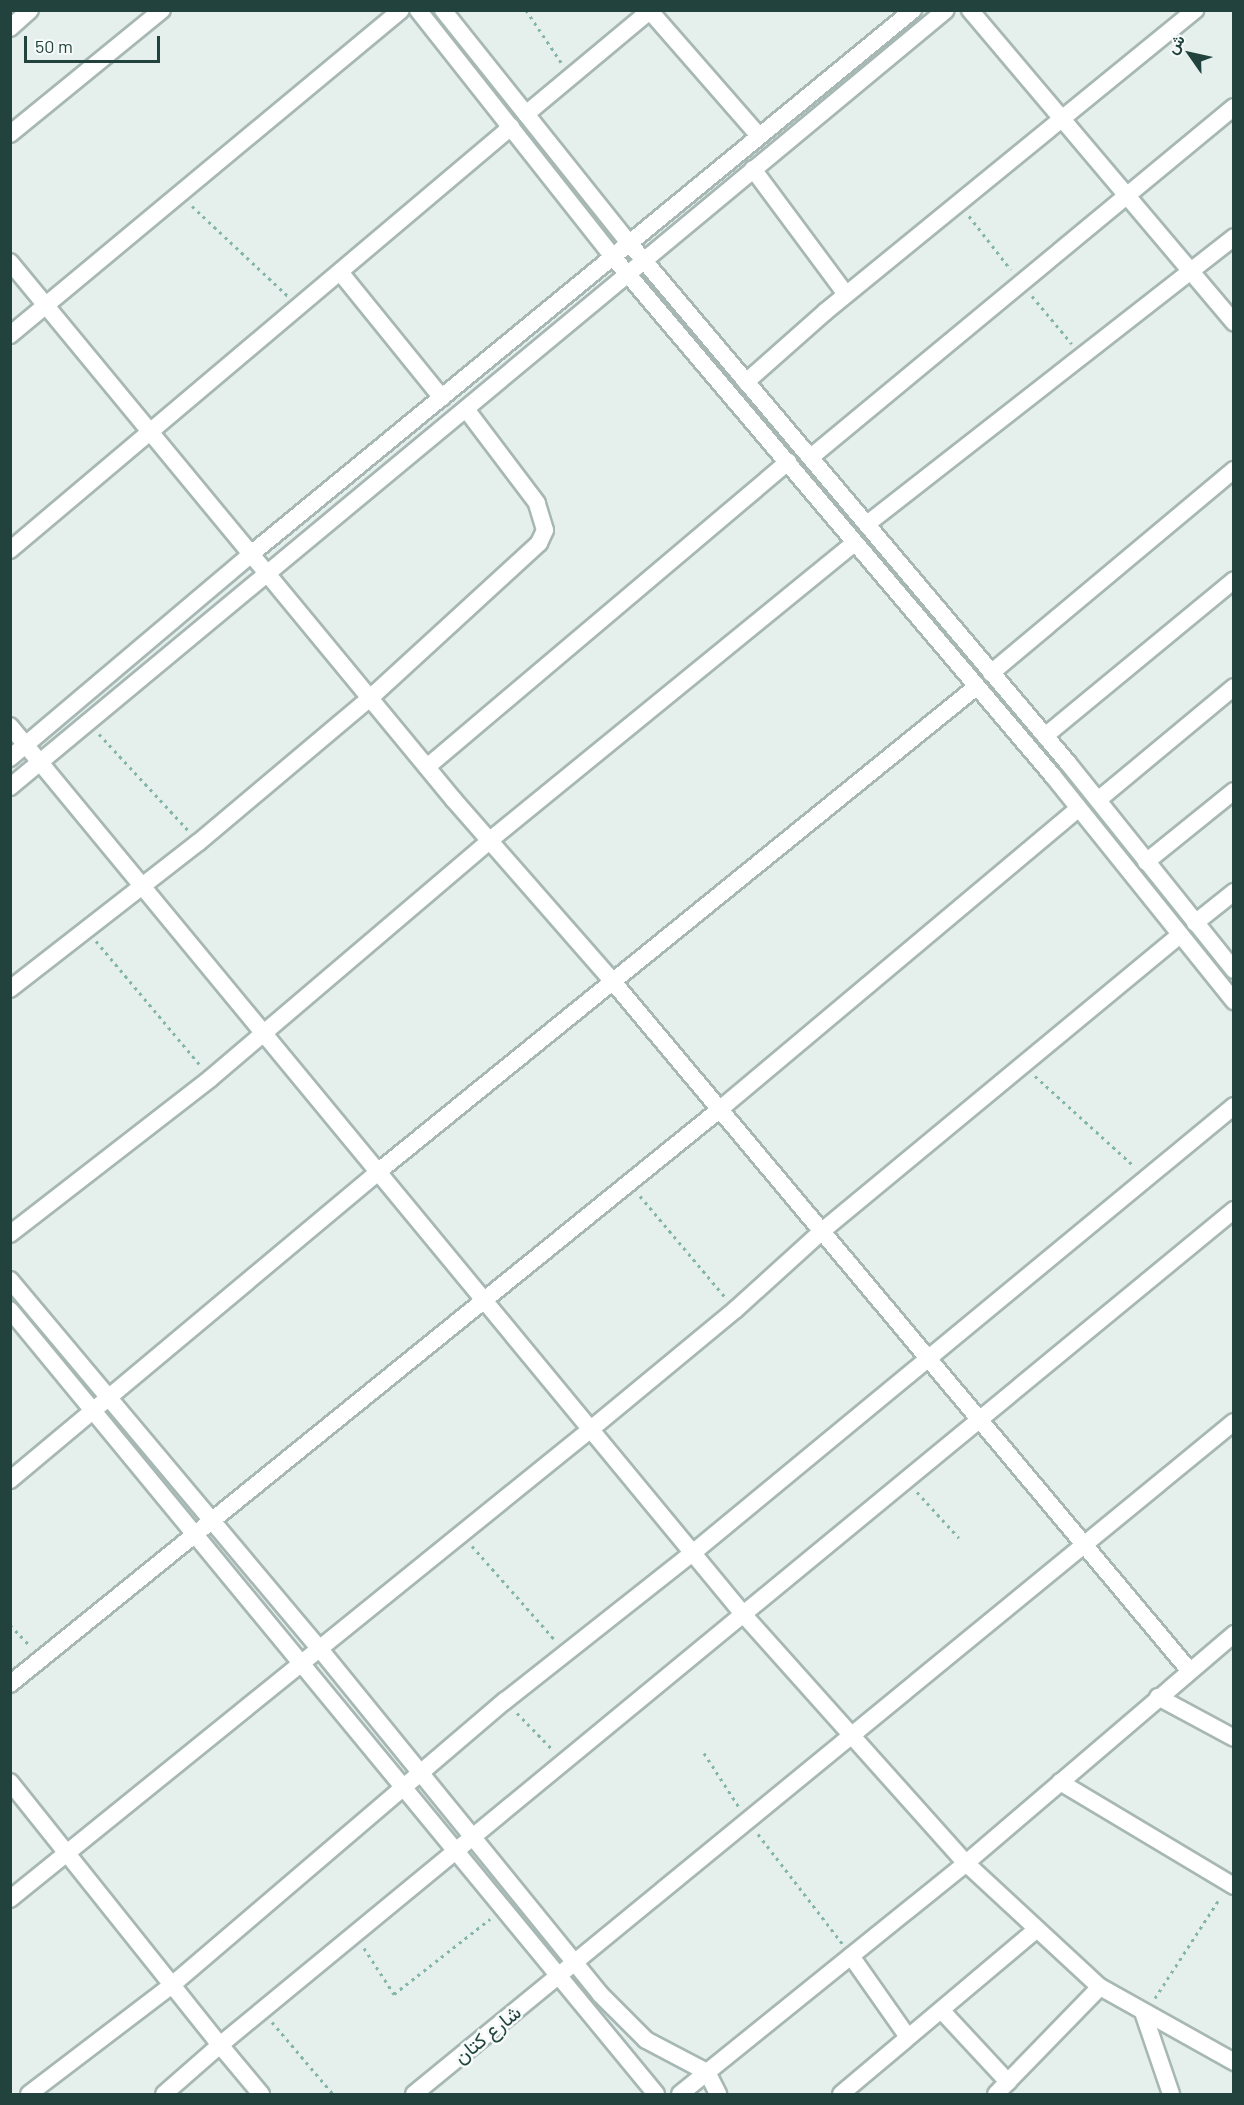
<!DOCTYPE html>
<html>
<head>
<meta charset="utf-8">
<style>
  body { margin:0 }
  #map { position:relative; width:1244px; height:2105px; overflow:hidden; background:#e5efec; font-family:Barlow,Vazirmatn,sans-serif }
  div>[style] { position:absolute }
  .path>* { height:3px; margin-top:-1.5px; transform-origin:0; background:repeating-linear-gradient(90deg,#83b5aa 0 3px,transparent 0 7.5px) }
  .roads { filter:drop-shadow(2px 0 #a7b8b4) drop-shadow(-2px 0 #a7b8b4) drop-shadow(0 2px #a7b8b4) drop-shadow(0 -2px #a7b8b4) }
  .minor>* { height:16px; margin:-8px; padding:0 8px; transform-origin:8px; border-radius:8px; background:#fff }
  span { translate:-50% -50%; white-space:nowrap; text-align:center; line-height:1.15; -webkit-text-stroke:5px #f6fbf9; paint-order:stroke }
  .street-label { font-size:20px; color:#22433d }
  .frame { position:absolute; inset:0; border:12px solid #22433d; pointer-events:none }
  .north { position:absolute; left:1160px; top:24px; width:60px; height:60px; -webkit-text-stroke:4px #f6fbf9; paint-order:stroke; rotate:304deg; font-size:16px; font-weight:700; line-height:24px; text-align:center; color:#22433d }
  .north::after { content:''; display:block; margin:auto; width:21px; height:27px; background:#22433d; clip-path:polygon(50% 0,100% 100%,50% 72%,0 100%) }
  .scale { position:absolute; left:24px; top:36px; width:136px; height:27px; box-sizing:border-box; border:3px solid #22433d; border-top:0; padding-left:8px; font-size:18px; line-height:21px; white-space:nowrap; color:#22433d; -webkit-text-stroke:4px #f6fbf9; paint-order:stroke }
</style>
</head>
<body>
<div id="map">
  <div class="path">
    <i style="left:526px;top:10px;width:63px;rotate:56.1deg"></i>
    <i style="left:192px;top:206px;width:132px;rotate:43.2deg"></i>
    <i style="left:969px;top:216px;width:68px;rotate:52.1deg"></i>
    <i style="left:1032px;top:296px;width:62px;rotate:50.2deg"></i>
    <i style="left:99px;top:734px;width:131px;rotate:47.2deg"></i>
    <i style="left:96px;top:941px;width:162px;rotate:50deg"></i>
    <i style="left:1035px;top:1076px;width:135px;rotate:42.3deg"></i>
    <i style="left:640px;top:1196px;width:132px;rotate:49.9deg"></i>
    <i style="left:917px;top:1492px;width:62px;rotate:47.6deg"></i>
    <i style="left:472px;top:1546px;width:125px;rotate:48.6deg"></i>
    <i style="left:10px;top:1625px;width:29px;rotate:46deg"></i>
    <i style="left:517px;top:1713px;width:50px;rotate:45.8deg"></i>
    <i style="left:704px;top:1753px;width:64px;rotate:57.1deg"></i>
    <i style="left:758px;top:1834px;width:138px;rotate:52.4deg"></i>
    <i style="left:364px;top:1948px;width:55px;rotate:56.9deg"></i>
    <i style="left:394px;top:1994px;width:122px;rotate:-38deg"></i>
    <i style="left:1155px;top:1998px;width:119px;rotate:-57deg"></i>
    <i style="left:272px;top:2022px;width:94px;rotate:49.7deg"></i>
  </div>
  <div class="roads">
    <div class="minor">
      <i style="left:418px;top:10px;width:316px;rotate:51.7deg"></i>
      <i style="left:614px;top:258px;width:679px;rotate:49.72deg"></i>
      <i style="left:1053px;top:776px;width:289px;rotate:51.2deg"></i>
      <i style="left:443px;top:10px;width:300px;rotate:51.4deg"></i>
      <i style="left:630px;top:244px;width:679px;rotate:49.84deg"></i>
      <i style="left:1068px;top:763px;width:265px;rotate:51.3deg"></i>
      <i style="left:970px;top:10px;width:409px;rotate:49.8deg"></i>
      <i style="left:650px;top:11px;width:166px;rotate:48.9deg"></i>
      <i style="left:10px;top:28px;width:27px;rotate:-42deg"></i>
      <i style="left:526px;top:114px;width:163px;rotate:-39.8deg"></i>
      <i style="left:10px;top:134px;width:196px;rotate:-39.2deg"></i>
      <i style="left:753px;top:169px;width:156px;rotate:53.4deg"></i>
      <i style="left:10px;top:262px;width:698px;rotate:50.47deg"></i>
      <i style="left:454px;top:800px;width:243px;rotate:48.8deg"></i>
      <i style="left:614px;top:983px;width:896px;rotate:50.07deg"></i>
      <i style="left:340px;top:272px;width:162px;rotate:51deg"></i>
      <i style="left:10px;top:335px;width:508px;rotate:-39.73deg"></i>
      <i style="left:746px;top:382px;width:106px;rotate:-41.5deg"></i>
      <i style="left:825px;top:312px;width:478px;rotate:-39.2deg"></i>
      <i style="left:811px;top:457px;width:549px;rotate:-39.61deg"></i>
      <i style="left:867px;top:524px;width:466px;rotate:-38deg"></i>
      <i style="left:10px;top:550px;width:656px;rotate:-40.17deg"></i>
      <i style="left:991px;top:673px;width:317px;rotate:-39.9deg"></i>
      <i style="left:10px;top:726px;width:1151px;rotate:50.46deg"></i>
      <i style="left:743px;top:1614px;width:334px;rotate:48.2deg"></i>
      <i style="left:966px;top:1863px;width:183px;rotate:42.8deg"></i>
      <i style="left:1100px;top:1987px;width:154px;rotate:29.2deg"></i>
      <i style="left:1045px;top:736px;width:245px;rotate:-39.5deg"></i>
      <i style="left:10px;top:758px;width:316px;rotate:-40.2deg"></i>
      <i style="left:251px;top:554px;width:857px;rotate:-39.41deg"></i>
      <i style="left:427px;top:767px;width:473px;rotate:-40.2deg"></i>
      <i style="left:10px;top:787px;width:1216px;rotate:-39.7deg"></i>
      <i style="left:1098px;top:800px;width:177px;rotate:-39.7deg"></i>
      <i style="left:1146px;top:862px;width:113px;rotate:-38.9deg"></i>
      <i style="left:1195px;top:923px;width:50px;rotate:-38.5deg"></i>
      <i style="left:10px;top:989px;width:239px;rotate:-37.9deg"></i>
      <i style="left:199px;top:842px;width:222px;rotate:-40.1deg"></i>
      <i style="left:369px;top:699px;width:231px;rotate:-42.5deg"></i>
      <i style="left:539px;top:543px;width:14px;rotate:-65deg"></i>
      <i style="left:545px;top:530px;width:28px;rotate:-107deg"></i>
      <i style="left:537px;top:503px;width:118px;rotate:-127.1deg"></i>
      <i style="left:10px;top:1234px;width:254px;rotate:-37.8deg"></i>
      <i style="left:211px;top:1078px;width:365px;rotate:-40.4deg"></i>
      <i style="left:489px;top:841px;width:471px;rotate:-39.2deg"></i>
      <i style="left:10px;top:1280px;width:481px;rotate:50deg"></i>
      <i style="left:319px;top:1648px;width:446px;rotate:50.9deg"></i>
      <i style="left:600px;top:1994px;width:65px;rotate:45deg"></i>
      <i style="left:646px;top:2040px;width:69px;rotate:27.7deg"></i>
      <i style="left:707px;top:2072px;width:25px;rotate:63deg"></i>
      <i style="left:10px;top:1310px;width:1016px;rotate:50.51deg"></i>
      <i style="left:10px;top:1480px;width:481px;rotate:-39.9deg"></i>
      <i style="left:379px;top:1171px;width:769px;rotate:-39.03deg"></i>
      <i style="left:10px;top:1684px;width:912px;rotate:-38.99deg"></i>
      <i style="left:719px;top:1110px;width:468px;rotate:-40deg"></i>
      <i style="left:1158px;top:1697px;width:86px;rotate:28.3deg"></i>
      <i style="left:10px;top:1782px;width:337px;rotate:51.4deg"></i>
      <i style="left:220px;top:2045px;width:1314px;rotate:-39.47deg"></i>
      <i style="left:1060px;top:1782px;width:203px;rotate:30.9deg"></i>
      <i style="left:10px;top:1899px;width:747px;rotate:-38.97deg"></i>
      <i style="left:591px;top:1429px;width:187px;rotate:-39.6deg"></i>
      <i style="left:735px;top:1310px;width:118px;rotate:-42.2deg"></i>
      <i style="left:822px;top:1231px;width:463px;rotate:-39.6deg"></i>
      <i style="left:851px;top:1956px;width:99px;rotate:54.9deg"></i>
      <i style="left:942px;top:2011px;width:97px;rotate:47.1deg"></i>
      <i style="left:1144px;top:2015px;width:83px;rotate:71.1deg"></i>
      <i style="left:29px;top:2094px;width:180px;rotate:-37.3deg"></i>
      <i style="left:172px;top:1985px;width:438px;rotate:-40.5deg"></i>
      <i style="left:505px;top:1701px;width:242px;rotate:-38.3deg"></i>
      <i style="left:695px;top:1551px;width:699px;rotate:-39.54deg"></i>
      <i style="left:164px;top:2094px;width:74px;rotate:-41.2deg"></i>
      <i style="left:220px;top:2045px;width:64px;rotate:50.1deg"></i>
      <i style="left:414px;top:2094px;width:1060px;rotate:-39.34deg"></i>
      <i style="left:680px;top:2094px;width:368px;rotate:-38.9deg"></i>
      <i style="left:966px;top:1863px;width:353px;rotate:-40.5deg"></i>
      <i style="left:841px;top:2094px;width:256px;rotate:-40.1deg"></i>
      <i style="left:996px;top:2094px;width:149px;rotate:-45.8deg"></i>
    </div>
  </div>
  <div class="street-label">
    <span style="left:487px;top:2034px;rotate:-39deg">شارع كتان</span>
  </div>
  <div class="frame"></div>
  <div class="north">ش</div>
  <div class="scale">50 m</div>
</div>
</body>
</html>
